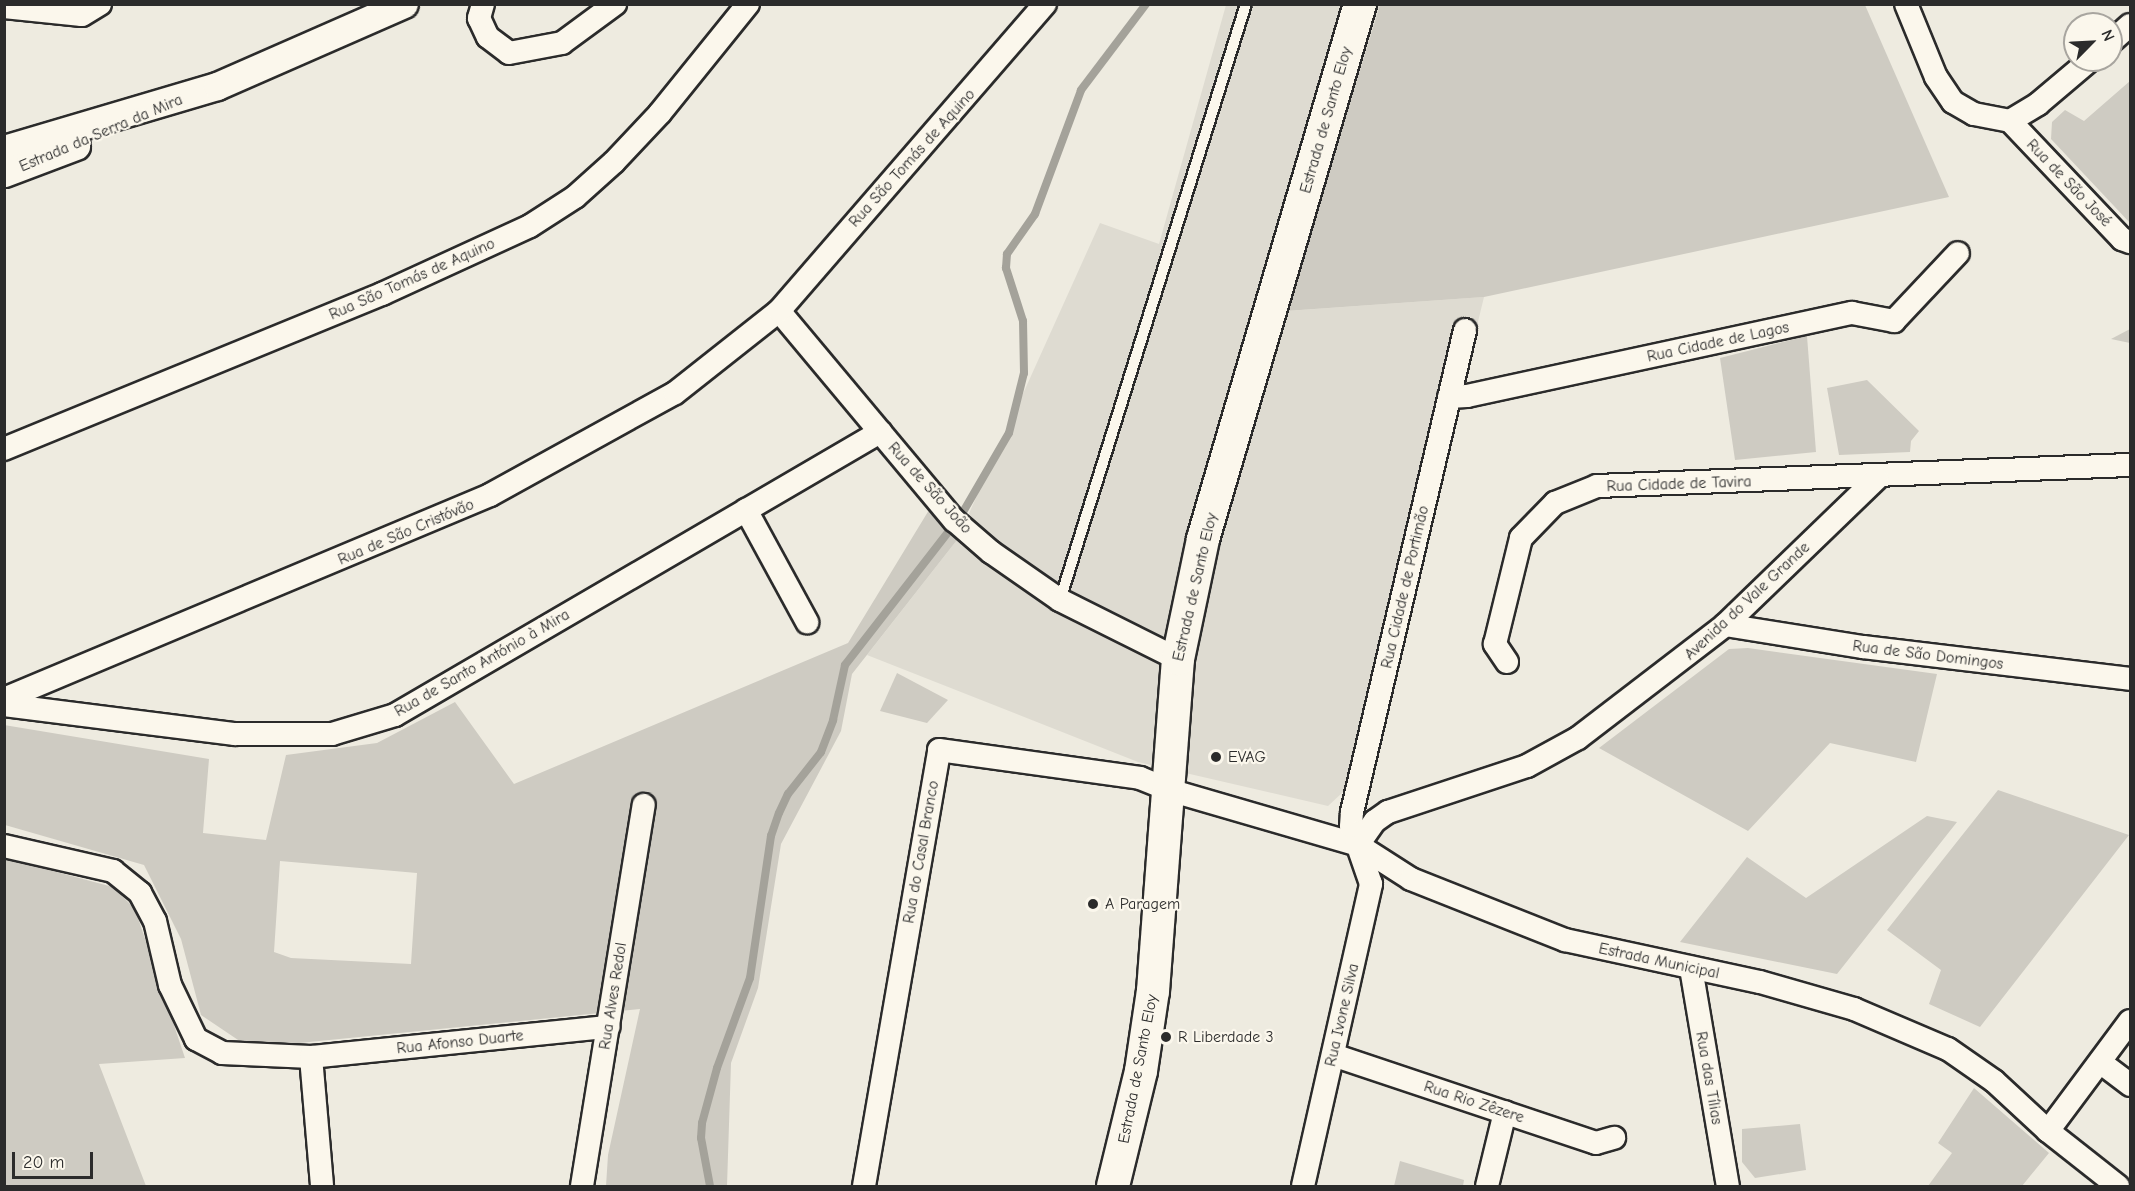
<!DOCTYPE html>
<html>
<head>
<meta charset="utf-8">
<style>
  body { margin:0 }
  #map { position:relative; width:2135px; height:1191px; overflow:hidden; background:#eeebe0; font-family:"Comic Neue",sans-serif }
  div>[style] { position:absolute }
  .built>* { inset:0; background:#dedbd1 }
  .green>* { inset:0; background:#cecbc2 }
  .stream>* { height:8px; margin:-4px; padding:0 4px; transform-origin:4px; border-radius:4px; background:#a4a29a }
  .roads { filter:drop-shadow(2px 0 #2b2b2b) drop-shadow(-2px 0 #2b2b2b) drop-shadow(0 2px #2b2b2b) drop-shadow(0 -2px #2b2b2b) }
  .service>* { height:10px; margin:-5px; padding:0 5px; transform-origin:5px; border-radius:5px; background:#fbf7ec }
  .minor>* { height:22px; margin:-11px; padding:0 11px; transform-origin:11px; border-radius:11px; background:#fbf7ec }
  .tertiary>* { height:27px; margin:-13.5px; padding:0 13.5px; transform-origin:13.5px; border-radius:13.5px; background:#fbf7ec }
  .secondary>* { height:32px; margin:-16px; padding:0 16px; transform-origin:16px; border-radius:16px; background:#fbf7ec }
  .dots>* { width:16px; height:16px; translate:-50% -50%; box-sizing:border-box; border:3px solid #fbf7ec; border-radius:50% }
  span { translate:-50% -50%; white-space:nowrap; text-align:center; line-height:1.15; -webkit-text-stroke:4.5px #fbf7ec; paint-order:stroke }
  .street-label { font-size:16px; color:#2b2b2b }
  .poi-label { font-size:16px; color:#2b2b2b }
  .left { translate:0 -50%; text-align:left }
  .frame { position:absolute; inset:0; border:6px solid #2b2b2b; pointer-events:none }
  .north { position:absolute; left:2063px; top:12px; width:60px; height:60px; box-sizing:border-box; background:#fbf7ec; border:2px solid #a8a59f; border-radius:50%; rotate:66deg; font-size:16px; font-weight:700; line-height:24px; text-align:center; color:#2b2b2b }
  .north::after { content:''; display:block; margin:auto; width:21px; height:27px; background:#2b2b2b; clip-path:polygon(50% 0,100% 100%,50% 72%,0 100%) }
  .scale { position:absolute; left:12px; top:1152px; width:81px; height:27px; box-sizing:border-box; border:3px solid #2b2b2b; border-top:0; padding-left:8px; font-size:18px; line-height:21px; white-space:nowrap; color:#2b2b2b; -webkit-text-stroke:4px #fbf7ec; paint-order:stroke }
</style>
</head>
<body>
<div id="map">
  <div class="built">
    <i style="clip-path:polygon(1226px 5px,1380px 5px,1287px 311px,1484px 297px,1370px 767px,1328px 806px,1138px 762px,867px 655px,957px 540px,1100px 223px,1159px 244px)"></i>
  </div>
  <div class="green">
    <i style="clip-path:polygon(1380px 5px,1865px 5px,1949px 197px,1484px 297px,1286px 311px)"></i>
    <i style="clip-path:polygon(2130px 81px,2130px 223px,2051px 139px,2052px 122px,2065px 110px,2084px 121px)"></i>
    <i style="clip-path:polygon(2130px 329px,2130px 343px,2111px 339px)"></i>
    <i style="clip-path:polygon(1807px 336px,1816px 452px,1735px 460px,1720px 358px)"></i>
    <i style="clip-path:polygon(1867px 380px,1919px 431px,1911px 441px,1910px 452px,1839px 455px,1827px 388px)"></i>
    <i style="clip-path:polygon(evenodd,929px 510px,957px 540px,852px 674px,841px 731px,781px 844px,758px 988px,731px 1063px,727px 1186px,606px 1186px,608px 1155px,640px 1009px,250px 1048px,201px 1015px,181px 939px,144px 865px,5px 825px,4px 725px,209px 759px,203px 833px,266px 840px,286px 755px,377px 743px,455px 702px,514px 784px,848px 643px,929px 510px,280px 861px,417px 873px,411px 964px,291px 958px,274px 952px,280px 861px)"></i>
    <i style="clip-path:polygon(1748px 648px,1937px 674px,1916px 762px,1830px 743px,1748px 831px,1599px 748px,1729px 649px)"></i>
    <i style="clip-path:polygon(897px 673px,948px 700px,927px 723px,880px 711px)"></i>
    <i style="clip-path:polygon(1998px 790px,2129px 835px,1980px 1027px,1929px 1004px,1941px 970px,1887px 930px)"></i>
    <i style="clip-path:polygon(1927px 816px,1957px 822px,1837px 974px,1680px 942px,1747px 857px,1806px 898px)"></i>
    <i style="clip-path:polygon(4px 858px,113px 887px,135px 909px,185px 1058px,99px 1064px,146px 1186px,5px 1186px)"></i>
    <i style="clip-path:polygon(1974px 1088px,2049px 1153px,2022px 1186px,1928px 1186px,1952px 1153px,1938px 1143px)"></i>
    <i style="clip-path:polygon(1800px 1124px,1806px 1170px,1755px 1178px,1742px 1162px,1742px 1129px)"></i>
    <i style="clip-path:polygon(1400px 1161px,1464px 1180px,1463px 1186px,1394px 1186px)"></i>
  </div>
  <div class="stream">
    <i style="left:963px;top:512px;width:91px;rotate:-59.8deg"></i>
    <i style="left:1009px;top:433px;width:62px;rotate:-76deg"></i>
    <i style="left:1024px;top:373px;width:52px;rotate:-91.1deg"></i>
    <i style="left:1023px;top:321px;width:56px;rotate:-107.8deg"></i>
    <i style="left:1006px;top:268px;width:14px;rotate:-86deg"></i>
    <i style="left:1007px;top:254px;width:49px;rotate:-55deg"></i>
    <i style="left:1035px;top:214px;width:132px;rotate:-69.6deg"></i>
    <i style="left:1081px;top:90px;width:108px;rotate:-52.9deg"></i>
    <i style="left:710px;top:1186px;width:49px;rotate:-100.6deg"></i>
    <i style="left:701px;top:1138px;width:15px;rotate:-86deg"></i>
    <i style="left:702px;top:1123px;width:57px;rotate:-74.7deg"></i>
    <i style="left:717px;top:1068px;width:96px;rotate:-69.9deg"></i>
    <i style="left:750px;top:978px;width:144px;rotate:-81.6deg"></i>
    <i style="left:771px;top:836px;width:24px;rotate:-71deg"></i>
    <i style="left:779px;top:813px;width:21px;rotate:-65deg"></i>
    <i style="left:788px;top:794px;width:53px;rotate:-51.8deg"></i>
    <i style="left:821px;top:752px;width:34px;rotate:-69deg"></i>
    <i style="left:833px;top:720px;width:56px;rotate:-77.7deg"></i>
    <i style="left:845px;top:665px;width:170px;rotate:-52.2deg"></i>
  </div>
  <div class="roads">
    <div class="service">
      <i style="left:1060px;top:600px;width:624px;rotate:-72.67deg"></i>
    </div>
    <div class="minor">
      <i style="left:483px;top:4px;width:15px;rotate:106deg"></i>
      <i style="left:479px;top:18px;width:21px;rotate:65deg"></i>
      <i style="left:488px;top:37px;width:26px;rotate:37deg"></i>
      <i style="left:509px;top:53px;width:54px;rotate:-10.7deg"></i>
      <i style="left:562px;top:43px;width:66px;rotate:-36.3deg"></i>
      <i style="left:1906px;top:4px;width:79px;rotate:67.7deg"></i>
      <i style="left:1936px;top:77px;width:30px;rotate:56deg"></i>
      <i style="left:1953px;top:102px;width:24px;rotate:30deg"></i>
      <i style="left:1974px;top:114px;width:37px;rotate:11deg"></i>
      <i style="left:4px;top:7px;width:78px;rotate:5.9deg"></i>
      <i style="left:82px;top:15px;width:21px;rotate:-31deg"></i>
      <i style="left:2111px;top:42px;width:25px;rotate:-42deg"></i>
      <i style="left:2010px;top:121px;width:163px;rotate:46.5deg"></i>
      <i style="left:2122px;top:239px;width:9px;rotate:21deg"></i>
      <i style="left:2010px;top:121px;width:33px;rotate:-31deg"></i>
      <i style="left:2038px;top:104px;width:68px;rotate:-40.2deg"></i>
      <i style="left:779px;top:311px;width:273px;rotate:50.1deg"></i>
      <i style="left:954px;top:520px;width:49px;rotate:40.9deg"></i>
      <i style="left:991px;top:552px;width:84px;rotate:34.8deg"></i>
      <i style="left:1060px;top:600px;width:132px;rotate:26.6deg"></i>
      <i style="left:1449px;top:397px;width:18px;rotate:-3deg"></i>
      <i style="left:1467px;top:396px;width:394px;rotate:-12.2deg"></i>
      <i style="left:1852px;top:313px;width:43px;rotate:10.8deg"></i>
      <i style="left:1894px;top:321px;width:93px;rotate:-46.7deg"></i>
      <i style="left:4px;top:449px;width:409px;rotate:-22.3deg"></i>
      <i style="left:382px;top:294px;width:163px;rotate:-24.7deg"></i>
      <i style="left:530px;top:226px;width:54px;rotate:-32.8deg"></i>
      <i style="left:575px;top:197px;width:52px;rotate:-41.9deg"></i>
      <i style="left:614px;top:162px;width:67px;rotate:-46.8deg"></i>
      <i style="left:660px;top:113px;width:140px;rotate:-51.1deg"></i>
      <i style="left:746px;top:510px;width:128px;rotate:61.4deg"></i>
      <i style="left:1725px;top:625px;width:140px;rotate:9.1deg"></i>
      <i style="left:1863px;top:647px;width:269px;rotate:6.8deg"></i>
      <i style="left:1507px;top:662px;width:22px;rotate:-124deg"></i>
      <i style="left:1495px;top:644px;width:109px;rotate:-76.2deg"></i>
      <i style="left:1521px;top:538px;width:49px;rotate:-45.8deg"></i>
      <i style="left:1555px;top:503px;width:45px;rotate:-22deg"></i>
      <i style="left:1597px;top:486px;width:533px;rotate:-2.26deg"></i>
      <i style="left:4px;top:699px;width:527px;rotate:-22.77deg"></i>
      <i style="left:490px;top:495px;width:211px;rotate:-28.9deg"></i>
      <i style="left:675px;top:393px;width:132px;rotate:-38.3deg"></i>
      <i style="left:779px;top:311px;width:406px;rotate:-49.1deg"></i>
      <i style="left:4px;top:705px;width:233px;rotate:7.2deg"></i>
      <i style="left:235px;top:734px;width:97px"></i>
      <i style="left:332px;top:734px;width:66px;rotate:-16.8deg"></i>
      <i style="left:395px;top:715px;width:562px;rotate:-30.26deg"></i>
      <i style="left:1358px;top:845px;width:29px;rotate:-55deg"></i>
      <i style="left:1375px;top:821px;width:16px;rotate:-35deg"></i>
      <i style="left:1388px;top:812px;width:146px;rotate:-18.3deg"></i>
      <i style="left:1527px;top:766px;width:58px;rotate:-28.8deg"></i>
      <i style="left:1578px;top:738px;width:185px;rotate:-37.5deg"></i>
      <i style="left:1725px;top:625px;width:211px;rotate:-44deg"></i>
      <i style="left:4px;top:846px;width:112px;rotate:12.9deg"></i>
      <i style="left:113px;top:871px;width:35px;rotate:39deg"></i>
      <i style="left:140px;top:893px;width:32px;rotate:62deg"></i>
      <i style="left:155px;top:921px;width:66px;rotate:76.8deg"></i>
      <i style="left:170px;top:985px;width:60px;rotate:64.3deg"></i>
      <i style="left:196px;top:1039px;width:30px;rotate:28deg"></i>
      <i style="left:222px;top:1053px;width:89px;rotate:2.6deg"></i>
      <i style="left:311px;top:1057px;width:299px;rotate:-5.8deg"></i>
      <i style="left:1691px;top:968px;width:221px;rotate:80.4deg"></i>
      <i style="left:1333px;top:1055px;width:277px;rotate:18.5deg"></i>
      <i style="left:1596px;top:1143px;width:19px;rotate:-16deg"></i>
      <i style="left:311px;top:1057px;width:129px;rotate:85.1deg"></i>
      <i style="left:2100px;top:1062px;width:38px;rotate:37deg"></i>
      <i style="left:2048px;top:1131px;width:137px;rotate:-53.3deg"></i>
      <i style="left:582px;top:1186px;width:386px;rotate:-80.8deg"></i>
      <i style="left:864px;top:1186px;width:442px;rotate:-80.2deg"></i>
      <i style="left:939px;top:750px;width:203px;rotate:7.9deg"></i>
      <i style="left:1140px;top:778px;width:31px;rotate:22deg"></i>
      <i style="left:1169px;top:790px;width:197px;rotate:16.2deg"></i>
      <i style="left:1358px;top:845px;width:63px;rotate:32.7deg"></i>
      <i style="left:1411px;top:879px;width:166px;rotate:21.6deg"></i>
      <i style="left:1565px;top:940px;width:199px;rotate:12.2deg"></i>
      <i style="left:1760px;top:982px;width:98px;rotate:16deg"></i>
      <i style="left:1854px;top:1009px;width:102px;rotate:23.1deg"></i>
      <i style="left:1948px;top:1049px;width:56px;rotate:34.8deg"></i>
      <i style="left:1994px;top:1081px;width:74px;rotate:42.8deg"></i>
      <i style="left:2048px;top:1131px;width:89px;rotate:38.2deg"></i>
      <i style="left:1303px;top:1186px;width:310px;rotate:-77.3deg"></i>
      <i style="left:1371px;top:884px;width:61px;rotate:-109deg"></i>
      <i style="left:1351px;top:826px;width:14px;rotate:-86deg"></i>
      <i style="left:1352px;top:812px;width:495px;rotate:-76.8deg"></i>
      <i style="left:1487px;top:1186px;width:76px;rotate:-76.3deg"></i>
    </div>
    <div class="tertiary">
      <i style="left:4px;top:149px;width:222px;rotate:-16.5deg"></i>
      <i style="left:217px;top:86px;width:204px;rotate:-23.7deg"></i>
      <i style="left:4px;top:173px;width:77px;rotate:-20.6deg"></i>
    </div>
    <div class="secondary">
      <i style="left:1113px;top:1186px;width:118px;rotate:-76.3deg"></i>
      <i style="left:1141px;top:1071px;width:81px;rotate:-81.5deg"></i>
      <i style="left:1153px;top:991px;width:333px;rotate:-85.7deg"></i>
      <i style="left:1178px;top:659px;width:123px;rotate:-78.2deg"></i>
      <i style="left:1203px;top:539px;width:558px;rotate:-73.65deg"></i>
    </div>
  </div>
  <div class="dots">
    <i style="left:1216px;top:757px;background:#2b2b2b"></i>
    <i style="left:1093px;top:904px;background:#2b2b2b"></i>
    <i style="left:1166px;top:1037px;background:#2b2b2b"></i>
  </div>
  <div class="street-label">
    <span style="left:1326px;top:120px;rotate:-74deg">Estrada de Santo Eloy</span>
    <span style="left:101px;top:133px;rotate:-23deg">Estrada da Serra da Mira</span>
    <span style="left:912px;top:158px;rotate:-48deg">Rua São Tomás de Aquino</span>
    <span style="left:2069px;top:183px;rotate:46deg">Rua de São José</span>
    <span style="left:412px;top:279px;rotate:-24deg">Rua São Tomás de Aquino</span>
    <span style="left:1718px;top:342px;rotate:-12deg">Rua Cidade de Lagos</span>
    <span style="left:1679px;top:484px;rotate:-2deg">Rua Cidade de Tavira</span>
    <span style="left:930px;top:488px;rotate:48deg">Rua de São João</span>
    <span style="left:406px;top:532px;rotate:-23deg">Rua de São Cristóvão</span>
    <span style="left:1195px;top:587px;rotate:-77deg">Estrada de Santo Eloy</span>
    <span style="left:1405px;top:587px;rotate:-77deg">Rua Cidade de Portimão</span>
    <span style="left:1747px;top:601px;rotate:-43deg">Avenida do Vale Grande</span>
    <span style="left:1928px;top:655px;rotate:7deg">Rua de São Domingos</span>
    <span style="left:482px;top:663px;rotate:-30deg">Rua de Santo António à Mira</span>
    <span style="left:921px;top:852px;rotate:-80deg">Rua do Casal Branco</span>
    <span style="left:1659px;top:961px;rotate:12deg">Estrada Municipal</span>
    <span style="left:613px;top:996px;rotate:-81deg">Rua Alves Redol</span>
    <span style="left:1342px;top:1015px;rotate:-77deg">Rua Ivone Silva</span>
    <span style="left:460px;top:1042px;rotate:-6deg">Rua Afonso Duarte</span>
    <span style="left:1138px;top:1069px;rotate:-79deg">Estrada de Santo Eloy</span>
    <span style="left:1709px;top:1078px;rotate:80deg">Rua das Tílias</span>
    <span style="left:1474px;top:1102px;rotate:18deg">Rua Rio Zêzere</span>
  </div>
  <div class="poi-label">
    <span class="left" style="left:1228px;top:757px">EVAG</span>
    <span class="left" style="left:1105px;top:904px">A Paragem</span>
    <span class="left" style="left:1178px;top:1037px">R Liberdade 3</span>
  </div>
  <div class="frame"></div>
  <div class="north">N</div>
  <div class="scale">20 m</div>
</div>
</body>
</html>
